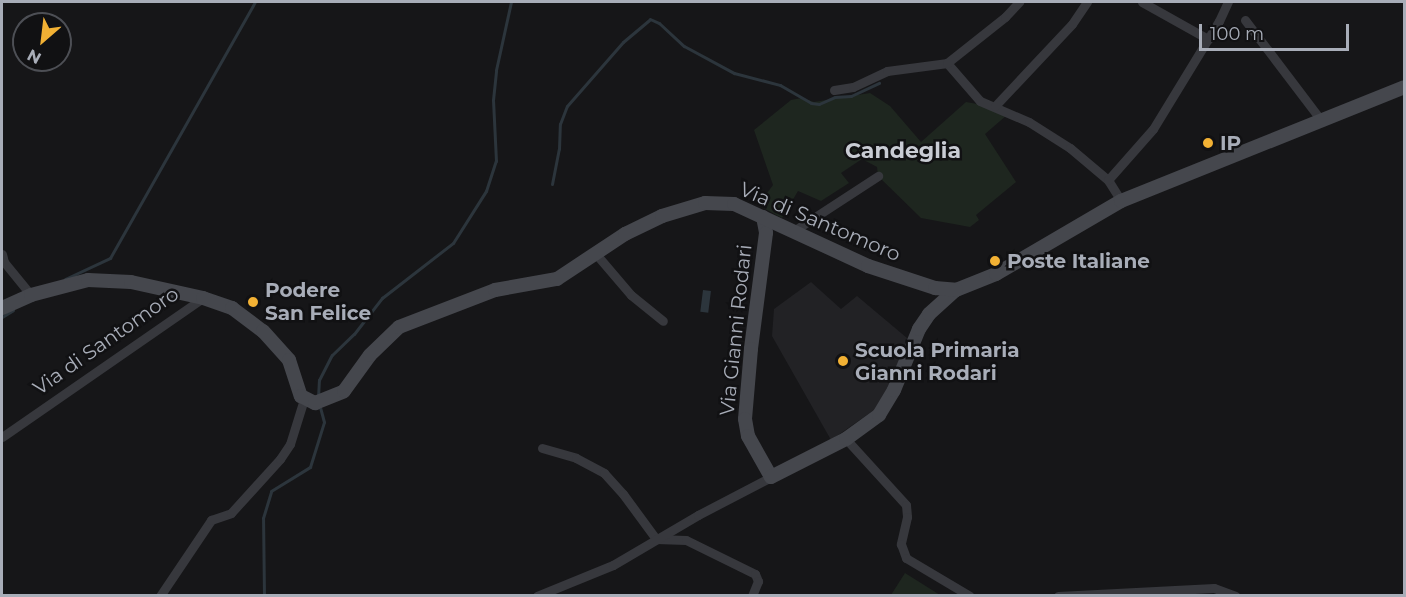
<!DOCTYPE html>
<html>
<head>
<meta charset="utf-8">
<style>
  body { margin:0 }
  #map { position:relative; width:1406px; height:597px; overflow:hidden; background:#161618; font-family:Montserrat,sans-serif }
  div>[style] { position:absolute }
  .built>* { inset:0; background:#222225 }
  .green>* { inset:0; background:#1e261f }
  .water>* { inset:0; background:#2c353c; transform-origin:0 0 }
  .stream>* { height:3px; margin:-1.5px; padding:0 1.5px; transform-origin:1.5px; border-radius:1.5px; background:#2c353c }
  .street>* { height:9px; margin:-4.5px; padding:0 4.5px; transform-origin:4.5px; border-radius:4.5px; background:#37383d }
  .secondary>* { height:14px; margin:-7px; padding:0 7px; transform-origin:7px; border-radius:7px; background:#45474d }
  .dots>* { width:16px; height:16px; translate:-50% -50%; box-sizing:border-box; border:3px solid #111113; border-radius:50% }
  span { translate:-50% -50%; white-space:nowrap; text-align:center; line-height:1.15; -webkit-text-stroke:5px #111113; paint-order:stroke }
  .poi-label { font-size:20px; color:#a8adb8; font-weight:700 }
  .left { translate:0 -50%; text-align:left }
  .street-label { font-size:20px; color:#a8adb8 }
  .quarter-label { font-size:22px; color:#c9ccd4; font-weight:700 }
  .frame { position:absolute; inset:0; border:3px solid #a8adb8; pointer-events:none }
  .north { position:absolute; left:12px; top:12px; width:60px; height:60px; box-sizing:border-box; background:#111113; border:2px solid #4d4f55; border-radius:50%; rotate:208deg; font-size:16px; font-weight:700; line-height:24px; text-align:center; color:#a8adb8 }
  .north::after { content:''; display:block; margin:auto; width:21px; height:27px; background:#f2b134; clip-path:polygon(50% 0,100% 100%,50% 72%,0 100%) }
  .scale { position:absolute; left:1199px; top:24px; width:150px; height:27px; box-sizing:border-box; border:3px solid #a8adb8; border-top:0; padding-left:8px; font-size:18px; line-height:21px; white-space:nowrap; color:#a8adb8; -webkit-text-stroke:4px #111113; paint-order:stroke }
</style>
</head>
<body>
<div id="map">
  <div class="built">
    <i style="clip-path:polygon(811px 282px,841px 309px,857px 296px,907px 338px,888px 391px,877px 408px,831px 440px,772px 336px,774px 309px)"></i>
  </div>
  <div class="green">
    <i style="clip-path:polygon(870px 93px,890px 106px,921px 142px,966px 102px,988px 106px,1007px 115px,985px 134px,1016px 182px,976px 215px,979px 220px,970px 227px,921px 218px,878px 176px,877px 167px,862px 159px,841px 173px,849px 183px,821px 201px,798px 191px,782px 218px,758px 205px,773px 185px,754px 130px,791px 100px,802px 98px,814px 102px)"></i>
    <i style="clip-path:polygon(905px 573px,940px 595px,891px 595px)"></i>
  </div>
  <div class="water">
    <i style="left:703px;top:290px;width:8px;height:22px;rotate:7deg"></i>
  </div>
  <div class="stream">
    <i style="left:552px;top:184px;width:36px;rotate:-79deg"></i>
    <i style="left:559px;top:149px;width:25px;rotate:-88deg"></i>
    <i style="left:560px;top:124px;width:19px;rotate:-69deg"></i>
    <i style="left:567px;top:106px;width:85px;rotate:-48.8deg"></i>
    <i style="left:623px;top:42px;width:35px;rotate:-40deg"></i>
    <i style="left:650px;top:19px;width:10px;rotate:24deg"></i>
    <i style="left:659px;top:23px;width:34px;rotate:43deg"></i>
    <i style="left:684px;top:46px;width:57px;rotate:28.4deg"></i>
    <i style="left:734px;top:73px;width:48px;rotate:14.6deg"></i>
    <i style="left:780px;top:85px;width:36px;rotate:30deg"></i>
    <i style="left:811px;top:103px;width:8px;rotate:7deg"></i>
    <i style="left:819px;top:104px;width:17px;rotate:-24deg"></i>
    <i style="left:835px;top:97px;width:16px;rotate:-4deg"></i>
    <i style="left:851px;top:96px;width:31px;rotate:-25deg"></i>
    <i style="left:65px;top:279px;width:50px;rotate:-25deg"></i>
    <i style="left:110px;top:258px;width:294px;rotate:-60.5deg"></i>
    <i style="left:2px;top:317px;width:13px;rotate:-32deg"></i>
    <i style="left:318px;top:398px;width:18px;rotate:-87deg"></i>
    <i style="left:319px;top:380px;width:28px;rotate:-63deg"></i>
    <i style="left:332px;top:355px;width:30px;rotate:-44deg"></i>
    <i style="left:354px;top:334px;width:46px;rotate:-52.1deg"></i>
    <i style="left:382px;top:298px;width:90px;rotate:-37.8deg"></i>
    <i style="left:453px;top:243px;width:62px;rotate:-57.6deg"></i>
    <i style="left:486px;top:191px;width:32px;rotate:-72deg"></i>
    <i style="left:496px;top:161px;width:61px;rotate:-92.8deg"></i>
    <i style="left:493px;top:100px;width:30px;rotate:-84deg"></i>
    <i style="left:496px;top:70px;width:70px;rotate:-77.6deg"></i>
    <i style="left:264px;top:596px;width:78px;rotate:-90.7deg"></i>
    <i style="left:263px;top:518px;width:28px;rotate:-73deg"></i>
    <i style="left:271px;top:491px;width:46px;rotate:-31.6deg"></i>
    <i style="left:310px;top:467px;width:47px;rotate:-72.7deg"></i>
    <i style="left:324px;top:422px;width:16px;rotate:-105deg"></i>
  </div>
  <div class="street">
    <i style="left:1142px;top:2px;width:76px;rotate:29.3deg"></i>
    <i style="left:1245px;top:20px;width:126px;rotate:52.8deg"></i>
    <i style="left:947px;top:63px;width:50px;rotate:49deg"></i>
    <i style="left:980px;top:101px;width:53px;rotate:23.2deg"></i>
    <i style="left:1029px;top:122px;width:49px;rotate:32.4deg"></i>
    <i style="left:1070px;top:148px;width:50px;rotate:40.1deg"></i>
    <i style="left:1108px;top:180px;width:25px;rotate:58deg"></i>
    <i style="left:834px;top:90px;width:19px;rotate:-9deg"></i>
    <i style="left:853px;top:87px;width:38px;rotate:-25deg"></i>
    <i style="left:887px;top:71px;width:61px;rotate:-7.6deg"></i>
    <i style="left:947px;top:63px;width:74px;rotate:-38.4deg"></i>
    <i style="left:1005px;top:17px;width:21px;rotate:-47deg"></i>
    <i style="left:995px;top:106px;width:112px;rotate:-46.8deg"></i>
    <i style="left:1072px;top:24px;width:27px;rotate:-56deg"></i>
    <i style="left:1108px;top:180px;width:68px;rotate:-48.6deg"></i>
    <i style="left:1153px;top:129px;width:127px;rotate:-58.6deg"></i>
    <i style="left:1219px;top:21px;width:21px;rotate:-65deg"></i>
    <i style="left:792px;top:232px;width:103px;rotate:-33.1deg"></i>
    <i style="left:2px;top:254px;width:8px;rotate:76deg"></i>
    <i style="left:4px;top:262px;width:43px;rotate:50.7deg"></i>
    <i style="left:596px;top:254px;width:54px;rotate:49.5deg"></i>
    <i style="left:631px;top:295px;width:41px;rotate:39.1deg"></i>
    <i style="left:2px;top:437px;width:244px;rotate:-34.7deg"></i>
    <i style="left:846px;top:439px;width:89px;rotate:47.7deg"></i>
    <i style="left:906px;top:505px;width:12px;rotate:85deg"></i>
    <i style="left:907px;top:517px;width:28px;rotate:103deg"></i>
    <i style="left:901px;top:544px;width:15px;rotate:70deg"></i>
    <i style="left:906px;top:558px;width:74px;rotate:30.7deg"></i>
    <i style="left:542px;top:448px;width:35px;rotate:16deg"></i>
    <i style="left:576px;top:458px;width:32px;rotate:28deg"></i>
    <i style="left:604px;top:473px;width:28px;rotate:48deg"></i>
    <i style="left:623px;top:494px;width:56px;rotate:53.7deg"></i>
    <i style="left:656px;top:539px;width:30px;rotate:2deg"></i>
    <i style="left:686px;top:540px;width:77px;rotate:26.2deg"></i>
    <i style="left:755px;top:574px;width:8px;rotate:67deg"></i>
    <i style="left:758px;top:581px;width:16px;rotate:112deg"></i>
    <i style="left:160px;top:596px;width:92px;rotate:-56.1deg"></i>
    <i style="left:211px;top:520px;width:21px;rotate:-19deg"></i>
    <i style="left:231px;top:513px;width:73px;rotate:-47.8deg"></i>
    <i style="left:280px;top:459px;width:18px;rotate:-56deg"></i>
    <i style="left:290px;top:444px;width:47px;rotate:-72.7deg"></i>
    <i style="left:537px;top:596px;width:82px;rotate:-22.2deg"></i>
    <i style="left:613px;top:565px;width:99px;rotate:-30.5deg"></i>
    <i style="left:698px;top:515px;width:82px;rotate:-27.5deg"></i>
    <i style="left:1058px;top:596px;width:156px;rotate:-2.9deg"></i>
    <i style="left:1214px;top:588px;width:23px;rotate:20deg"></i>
  </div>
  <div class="secondary">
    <i style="left:763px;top:217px;width:16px;rotate:79deg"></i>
    <i style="left:766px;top:233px;width:117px;rotate:97.4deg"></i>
    <i style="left:751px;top:349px;width:70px;rotate:94.9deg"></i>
    <i style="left:745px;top:419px;width:17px;rotate:80deg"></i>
    <i style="left:748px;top:436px;width:47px;rotate:60.7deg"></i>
    <i style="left:771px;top:477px;width:84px;rotate:-26.9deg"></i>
    <i style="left:846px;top:439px;width:41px;rotate:-36deg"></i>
    <i style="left:879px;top:415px;width:29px;rotate:-59deg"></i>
    <i style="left:894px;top:390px;width:66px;rotate:-67.7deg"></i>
    <i style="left:919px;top:329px;width:18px;rotate:-56deg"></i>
    <i style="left:929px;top:314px;width:36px;rotate:-42deg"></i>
    <i style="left:956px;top:290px;width:43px;rotate:-21.8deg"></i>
    <i style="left:996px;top:274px;width:145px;rotate:-30.3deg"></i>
    <i style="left:1121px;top:201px;width:305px;rotate:-21.9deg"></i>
    <i style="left:2px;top:308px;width:32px;rotate:-24deg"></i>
    <i style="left:31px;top:295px;width:59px;rotate:-14.7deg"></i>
    <i style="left:88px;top:280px;width:43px;rotate:2.7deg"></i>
    <i style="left:131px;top:282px;width:74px;rotate:12.5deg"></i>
    <i style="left:203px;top:298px;width:31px;rotate:19deg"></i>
    <i style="left:232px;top:308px;width:39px;rotate:37deg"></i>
    <i style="left:263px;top:331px;width:39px;rotate:48deg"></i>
    <i style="left:289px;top:360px;width:38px;rotate:72deg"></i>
    <i style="left:301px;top:396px;width:16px;rotate:27deg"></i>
    <i style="left:315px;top:403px;width:31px;rotate:-22deg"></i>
    <i style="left:344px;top:391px;width:44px;rotate:-54.2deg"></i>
    <i style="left:370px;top:355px;width:40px;rotate:-44deg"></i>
    <i style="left:399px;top:327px;width:103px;rotate:-21.1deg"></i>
    <i style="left:495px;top:290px;width:63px;rotate:-10.1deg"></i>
    <i style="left:557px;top:279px;width:82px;rotate:-33.5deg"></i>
    <i style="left:625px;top:234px;width:41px;rotate:-25.9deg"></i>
    <i style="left:662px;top:216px;width:45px;rotate:-16.8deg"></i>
    <i style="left:705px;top:203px;width:29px;rotate:2deg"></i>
    <i style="left:734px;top:204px;width:148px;rotate:24.8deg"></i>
    <i style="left:868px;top:266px;width:71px;rotate:18.2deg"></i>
    <i style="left:935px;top:288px;width:21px;rotate:5deg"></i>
  </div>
  <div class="dots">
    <i style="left:1208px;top:143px;background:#f2b134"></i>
    <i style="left:995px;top:261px;background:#f2b134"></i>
    <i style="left:253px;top:302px;background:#f2b134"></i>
    <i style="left:843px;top:361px;background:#f2b134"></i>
  </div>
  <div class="poi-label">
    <span class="left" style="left:1220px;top:143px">IP</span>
    <span class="left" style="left:1007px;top:261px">Poste Italiane</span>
    <span class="left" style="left:265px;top:302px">Podere<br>San Felice</span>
    <span class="left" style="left:855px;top:362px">Scuola Primaria<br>Gianni Rodari</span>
  </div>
  <div class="street-label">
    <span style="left:820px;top:222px;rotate:23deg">Via di Santomoro</span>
    <span style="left:736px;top:330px;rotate:-84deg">Via Gianni Rodari</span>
    <span style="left:106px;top:341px;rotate:-35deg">Via di Santomoro</span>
  </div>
  <div class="quarter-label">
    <span style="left:903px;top:151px">Candeglia</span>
  </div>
  <div class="frame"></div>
  <div class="north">N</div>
  <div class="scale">100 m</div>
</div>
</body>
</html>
